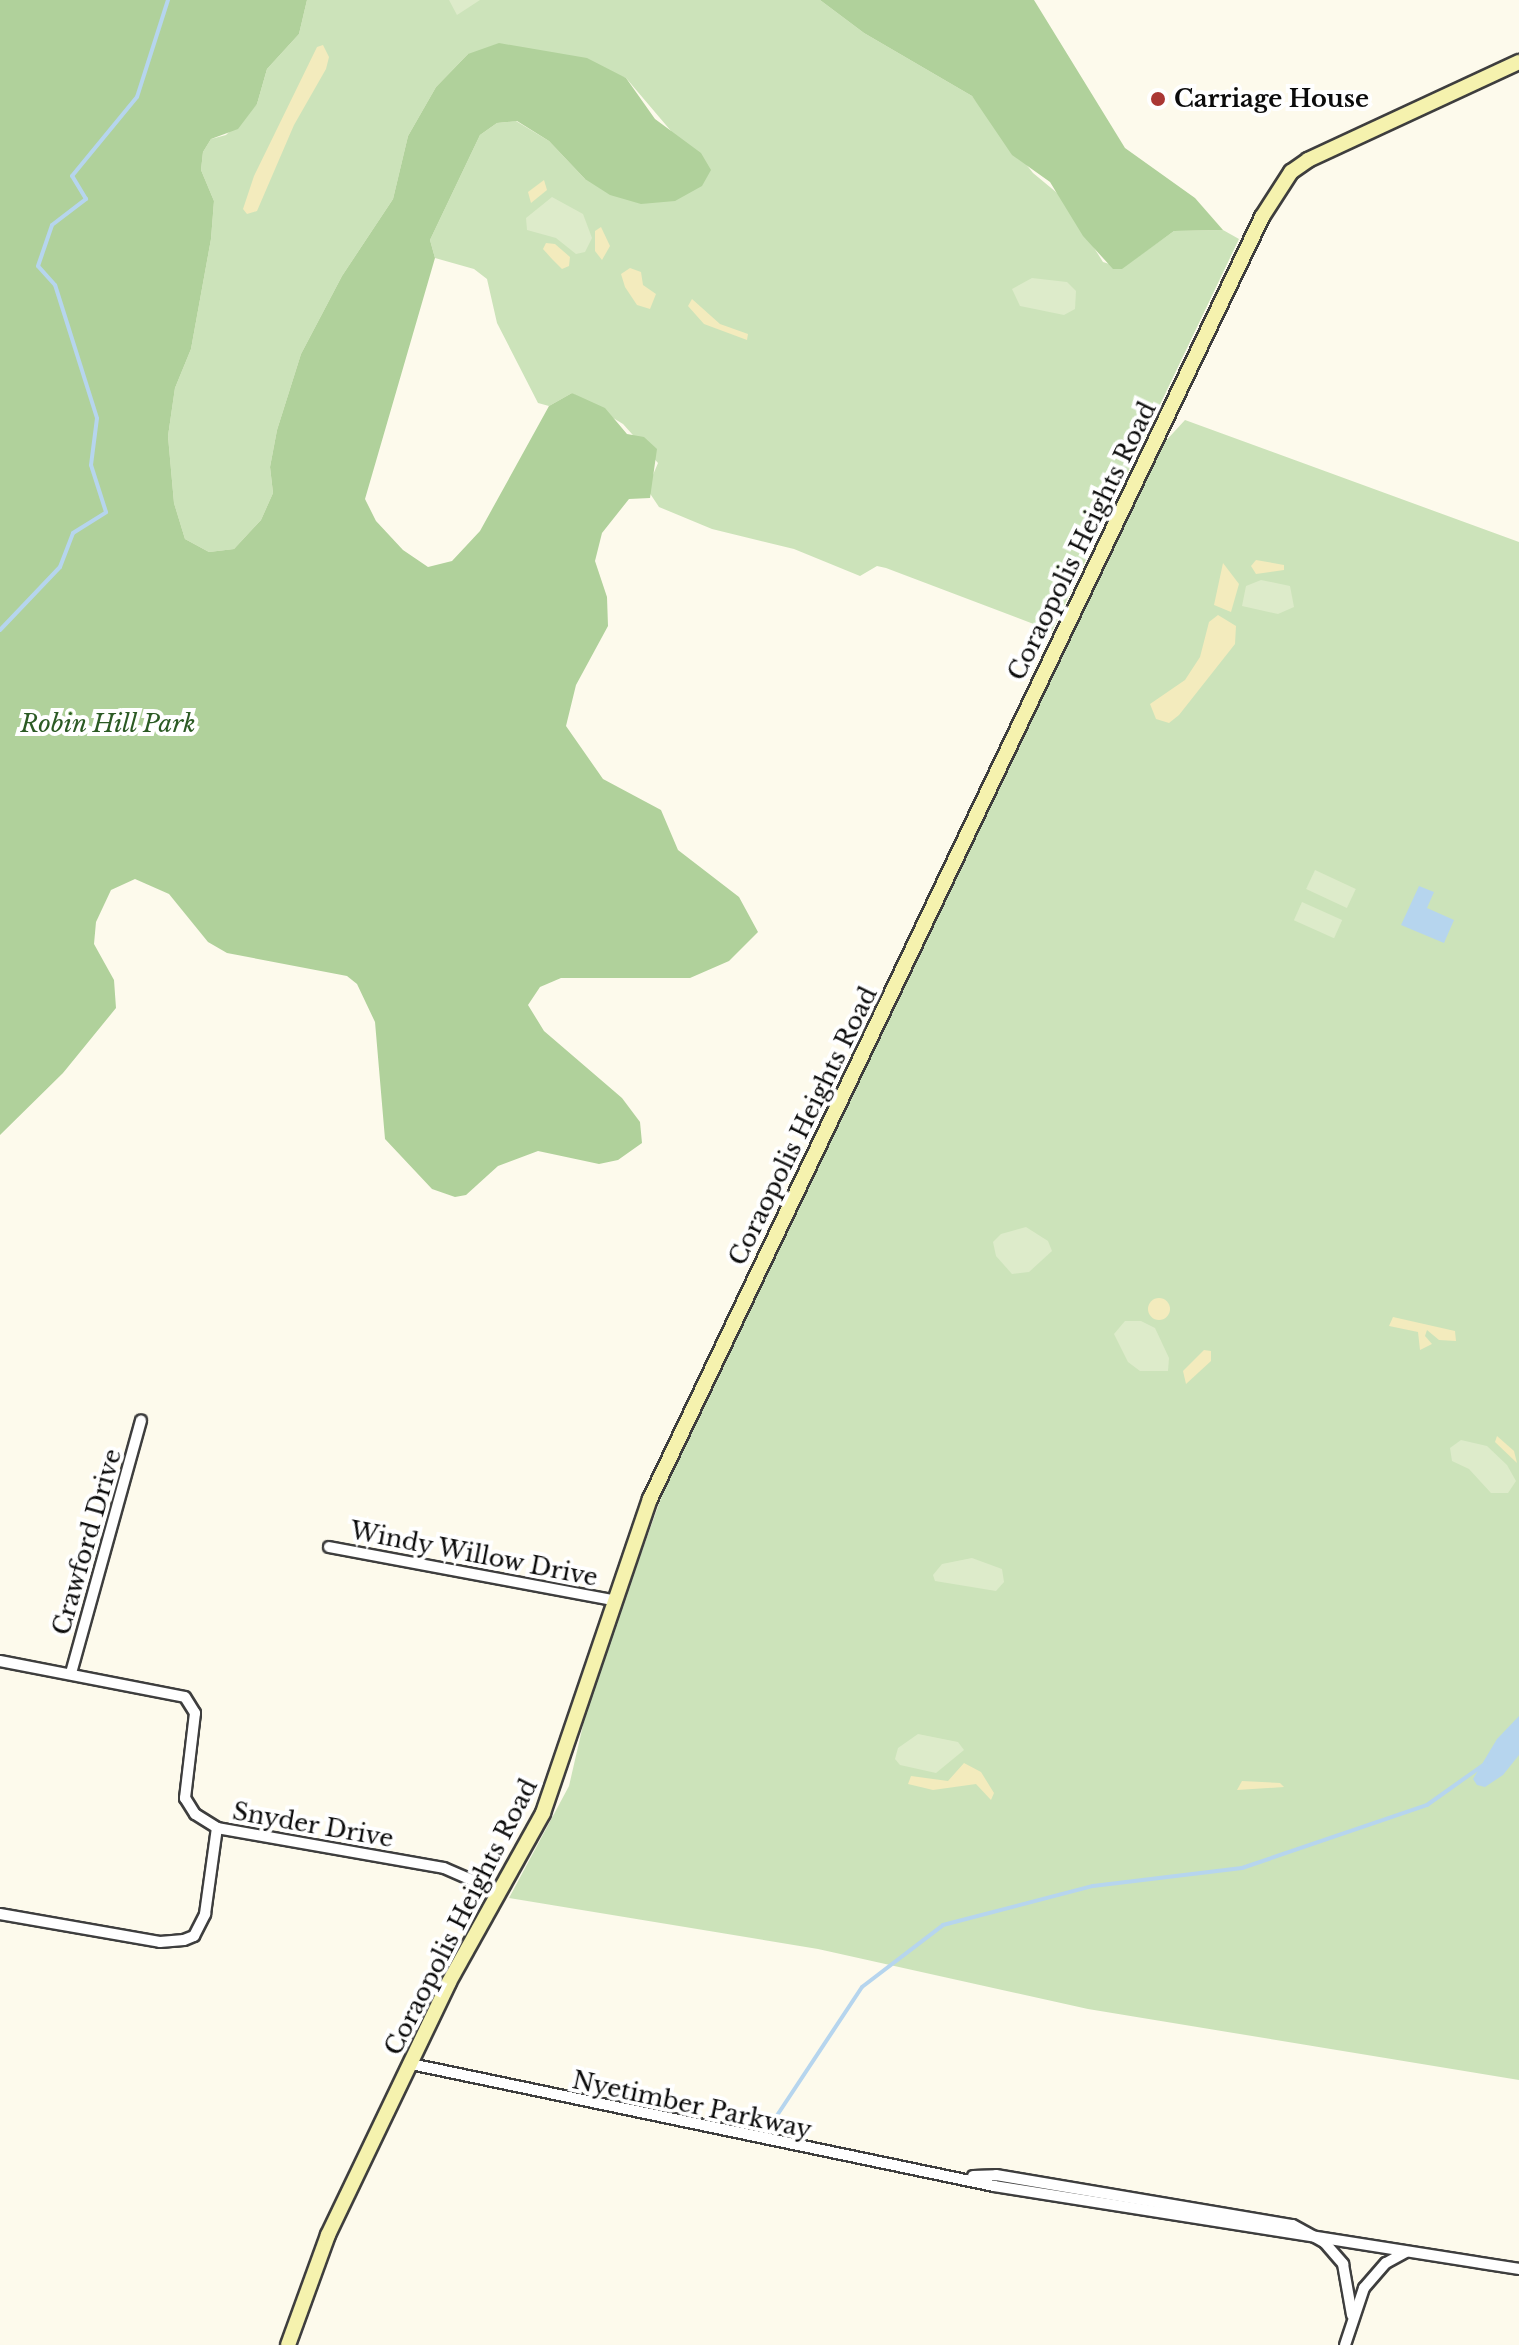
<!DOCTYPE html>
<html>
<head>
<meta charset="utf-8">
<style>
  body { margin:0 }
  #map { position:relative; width:1519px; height:2345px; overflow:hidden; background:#fdfaec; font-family:"Libre Baskerville",serif }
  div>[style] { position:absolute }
  .green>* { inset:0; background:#cce3ba }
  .forest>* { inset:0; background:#b0d19b }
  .sand>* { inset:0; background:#f3ebbd }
  .round { border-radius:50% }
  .pitch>* { inset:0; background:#ddebca; transform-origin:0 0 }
  .water>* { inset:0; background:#b6d5ee }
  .stream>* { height:4px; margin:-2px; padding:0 2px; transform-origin:2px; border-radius:2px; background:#b6d5ee }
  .roads { filter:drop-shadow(2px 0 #3e3e3e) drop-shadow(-2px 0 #3e3e3e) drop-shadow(0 2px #3e3e3e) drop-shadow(0 -2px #3e3e3e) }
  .street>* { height:10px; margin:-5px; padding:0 5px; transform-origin:5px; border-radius:5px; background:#fff }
  .secondary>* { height:14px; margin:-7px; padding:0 7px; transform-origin:7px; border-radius:7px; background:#f5f2ae }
  .dots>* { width:22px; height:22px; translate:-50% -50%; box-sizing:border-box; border:4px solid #fff; border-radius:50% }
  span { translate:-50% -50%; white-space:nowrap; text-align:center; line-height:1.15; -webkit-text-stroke:8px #fff; paint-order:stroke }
  .poi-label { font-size:24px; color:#0b0b0b; font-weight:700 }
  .left { translate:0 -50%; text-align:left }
  .street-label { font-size:24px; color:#0b0b0b }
  .park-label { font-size:24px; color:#2b5a24; font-style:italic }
</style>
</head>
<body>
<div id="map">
  <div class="green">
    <i style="clip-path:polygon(307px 0,820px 0,864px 33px,972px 96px,1033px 173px,1062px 197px,1103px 262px,1122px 268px,1174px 231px,1223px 230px,1239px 239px,1052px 631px,886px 568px,877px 566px,860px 576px,794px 549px,712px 529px,659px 507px,647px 489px,658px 463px,623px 424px,572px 393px,549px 406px,538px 403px,497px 323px,487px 279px,474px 269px,435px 258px,430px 240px,480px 135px,497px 123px,516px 121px,549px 141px,585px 179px,671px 131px,626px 78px,555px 55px,468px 54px,436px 87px,408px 136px,393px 199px,342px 276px,301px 354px,277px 430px,270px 467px,273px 493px,261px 520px,234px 549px,209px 552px,185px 539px,174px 503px,168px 436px,175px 388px,191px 349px,211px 239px,214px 201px,201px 170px,203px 152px,211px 139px,226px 135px,257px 104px,267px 69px,299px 34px)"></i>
    <i style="clip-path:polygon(1185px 420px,1519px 542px,1519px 2080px,1088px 2009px,818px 1949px,509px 1898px,569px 1786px,589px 1699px,665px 1487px,1162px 445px)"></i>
  </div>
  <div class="forest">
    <i style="clip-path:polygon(0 0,307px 0,299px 34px,267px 69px,257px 104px,238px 129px,211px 139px,203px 152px,201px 170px,214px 201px,211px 239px,191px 349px,175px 388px,168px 436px,174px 503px,185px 539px,209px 552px,234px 549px,261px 520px,273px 493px,270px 467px,277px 430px,301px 354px,342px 276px,393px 199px,408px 136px,436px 87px,468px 54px,499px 43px,587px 58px,626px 78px,655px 119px,701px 153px,711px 170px,702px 186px,675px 201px,641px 204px,610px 195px,585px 179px,549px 141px,517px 121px,497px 123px,480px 135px,430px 240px,435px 258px,365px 499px,376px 521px,403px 550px,428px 567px,452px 561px,480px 531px,549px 406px,572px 393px,605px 408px,627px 434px,644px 437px,657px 449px,650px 498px,629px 499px,602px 533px,595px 561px,607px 597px,608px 626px,576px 685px,566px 726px,603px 779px,661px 810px,678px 850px,739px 897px,758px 932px,729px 961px,690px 978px,561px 978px,540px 987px,528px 1005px,544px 1031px,622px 1098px,640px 1122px,642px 1143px,618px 1160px,599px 1164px,538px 1151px,498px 1166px,466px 1195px,455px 1197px,432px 1189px,385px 1139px,375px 1022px,357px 984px,347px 976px,227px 953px,208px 942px,169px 894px,135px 879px,111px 890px,96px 922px,94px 944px,114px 980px,116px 1008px,63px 1073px,0 1135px)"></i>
    <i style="clip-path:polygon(820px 0,1034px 0,1125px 148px,1195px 198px,1223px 230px,1174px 231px,1122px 269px,1113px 269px,1083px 236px,1050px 182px,1012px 155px,972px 96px,864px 33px)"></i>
  </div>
  <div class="sand">
    <i style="clip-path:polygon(323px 45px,329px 57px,326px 69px,294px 125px,257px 211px,247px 214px,243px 209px,254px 176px,317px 47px)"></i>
    <i style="clip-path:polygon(544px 180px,547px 190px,531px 203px,528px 192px)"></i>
    <i style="clip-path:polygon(601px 227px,610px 246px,602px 260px,595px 251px,595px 231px)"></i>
    <i style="clip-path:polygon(546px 243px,555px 244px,570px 257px,569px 266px,562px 269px,552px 259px,543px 249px)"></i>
    <i style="clip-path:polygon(630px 268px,641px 272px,643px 285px,656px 294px,650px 309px,637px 305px,625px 287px,621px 274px)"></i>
    <i style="clip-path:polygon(692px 299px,720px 324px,748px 334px,747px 340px,704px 324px,688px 306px)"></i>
    <i style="clip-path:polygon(1256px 560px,1284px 565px,1284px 570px,1256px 574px,1251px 566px)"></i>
    <i style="clip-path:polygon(1223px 563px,1239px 584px,1231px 612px,1214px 605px)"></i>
    <i style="clip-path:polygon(1218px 615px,1236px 626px,1235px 644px,1179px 715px,1169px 723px,1156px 719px,1150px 704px,1185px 680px,1200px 657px,1209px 622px)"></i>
    <i class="round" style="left:1148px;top:1298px;width:22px;height:22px"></i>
    <i style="clip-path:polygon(1393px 1317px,1455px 1331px,1456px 1341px,1439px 1340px,1427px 1330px,1425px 1336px,1432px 1344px,1420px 1350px,1418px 1332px,1389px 1326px)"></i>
    <i style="clip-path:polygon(1204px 1350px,1211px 1351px,1211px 1361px,1186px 1384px,1183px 1371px)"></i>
    <i style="clip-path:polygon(1497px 1436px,1514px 1451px,1517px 1463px,1495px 1442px)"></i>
    <i style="clip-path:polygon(964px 1763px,981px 1772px,994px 1793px,991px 1800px,976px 1784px,933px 1790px,908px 1784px,911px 1776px,948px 1781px)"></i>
    <i style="clip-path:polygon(1242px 1781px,1280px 1783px,1284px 1787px,1237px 1790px)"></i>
  </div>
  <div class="pitch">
    <i style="clip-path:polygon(449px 0,480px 0,457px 15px)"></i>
    <i style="clip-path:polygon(552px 197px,583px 214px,592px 238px,585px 252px,576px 254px,556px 238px,527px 230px,526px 218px)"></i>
    <i style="clip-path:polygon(1032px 278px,1067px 282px,1076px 291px,1075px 309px,1064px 315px,1020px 306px,1012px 289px)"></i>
    <i style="clip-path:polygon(1261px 580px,1290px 586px,1294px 607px,1278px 614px,1242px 606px,1246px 586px)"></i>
    <i style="left:1315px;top:870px;width:45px;height:21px;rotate:25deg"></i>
    <i style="left:1302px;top:902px;width:44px;height:20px;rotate:24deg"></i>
    <i style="clip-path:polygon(1026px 1227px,1048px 1241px,1052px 1251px,1029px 1272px,1012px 1274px,996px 1256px,993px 1242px,1001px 1234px)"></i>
    <i style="clip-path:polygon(1125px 1321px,1141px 1321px,1155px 1328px,1169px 1358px,1168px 1371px,1140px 1371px,1128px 1362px,1114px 1334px)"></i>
    <i style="clip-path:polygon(1461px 1440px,1487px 1446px,1507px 1465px,1516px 1481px,1508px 1493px,1491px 1493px,1469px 1469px,1452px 1461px,1450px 1448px)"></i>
    <i style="clip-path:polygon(972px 1558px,1002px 1569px,1004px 1582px,996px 1591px,935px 1581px,933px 1575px,942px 1564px)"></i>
    <i style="clip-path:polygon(918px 1734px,958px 1742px,964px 1750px,936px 1773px,900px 1765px,895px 1759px,898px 1748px)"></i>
  </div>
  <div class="water">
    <i style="clip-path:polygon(1419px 886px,1434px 892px,1427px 908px,1454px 920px,1444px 943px,1401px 925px)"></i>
    <i style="clip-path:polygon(1519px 1716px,1519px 1755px,1503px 1775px,1485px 1787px,1477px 1785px,1473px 1779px,1497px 1739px)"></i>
  </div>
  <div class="stream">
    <i style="left:0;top:630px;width:87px;rotate:-46.4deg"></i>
    <i style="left:60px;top:567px;width:36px;rotate:-69deg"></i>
    <i style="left:73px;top:533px;width:39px;rotate:-32deg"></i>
    <i style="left:106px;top:512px;width:49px;rotate:-107.7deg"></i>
    <i style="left:91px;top:465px;width:47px;rotate:-82.7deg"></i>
    <i style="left:97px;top:418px;width:139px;rotate:-107.5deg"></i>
    <i style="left:55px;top:285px;width:25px;rotate:-132deg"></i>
    <i style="left:38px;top:266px;width:43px;rotate:-71.1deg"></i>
    <i style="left:52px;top:225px;width:43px;rotate:-37.4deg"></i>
    <i style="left:86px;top:199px;width:27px;rotate:-121deg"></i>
    <i style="left:72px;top:176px;width:102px;rotate:-50.6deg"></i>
    <i style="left:137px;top:97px;width:102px;rotate:-72.3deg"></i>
    <i style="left:768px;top:2129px;width:170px;rotate:-56.5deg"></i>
    <i style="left:862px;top:1987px;width:102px;rotate:-37.4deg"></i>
    <i style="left:943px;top:1925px;width:155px;rotate:-14.6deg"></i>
    <i style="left:1093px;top:1886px;width:150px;rotate:-6.9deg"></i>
    <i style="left:1242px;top:1868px;width:195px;rotate:-18.8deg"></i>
    <i style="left:1427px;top:1805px;width:72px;rotate:-35.4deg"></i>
  </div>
  <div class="roads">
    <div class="street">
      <i style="left:329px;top:1547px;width:288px;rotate:10.6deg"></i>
      <i style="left:0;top:1661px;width:188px;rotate:11deg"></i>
      <i style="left:185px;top:1697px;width:19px;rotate:58deg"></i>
      <i style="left:195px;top:1713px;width:86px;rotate:96.7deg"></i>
      <i style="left:185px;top:1798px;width:19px;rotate:58deg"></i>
      <i style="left:195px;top:1814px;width:26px;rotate:32deg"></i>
      <i style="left:217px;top:1828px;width:230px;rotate:10deg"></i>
      <i style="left:444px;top:1868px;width:58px;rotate:23.5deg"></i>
      <i style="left:71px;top:1673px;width:262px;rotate:-74.5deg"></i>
      <i style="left:0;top:1914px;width:162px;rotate:9.9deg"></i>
      <i style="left:160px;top:1942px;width:24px;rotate:-5deg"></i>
      <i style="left:184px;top:1940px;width:11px;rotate:-22deg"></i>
      <i style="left:194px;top:1936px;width:25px;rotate:-63deg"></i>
      <i style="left:205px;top:1914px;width:87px;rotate:-82.1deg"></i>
      <i style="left:411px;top:2064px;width:596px;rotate:11.82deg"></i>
      <i style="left:994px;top:2186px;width:532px;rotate:8.98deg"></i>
      <i style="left:973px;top:2176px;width:23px;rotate:-2deg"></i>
      <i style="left:996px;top:2175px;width:301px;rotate:9.6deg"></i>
      <i style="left:1293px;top:2225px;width:37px;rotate:29deg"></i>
      <i style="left:1325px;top:2243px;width:28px;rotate:49deg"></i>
      <i style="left:1343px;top:2264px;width:52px;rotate:80deg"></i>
      <i style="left:1345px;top:2345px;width:60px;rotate:-71.6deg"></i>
      <i style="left:1364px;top:2288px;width:33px;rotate:-49deg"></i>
      <i style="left:1386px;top:2263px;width:23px;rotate:-29deg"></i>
    </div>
    <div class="secondary">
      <i style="left:288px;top:2345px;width:117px;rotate:-70deg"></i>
      <i style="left:328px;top:2235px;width:280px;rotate:-64.4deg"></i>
      <i style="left:449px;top:1982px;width:193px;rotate:-60.9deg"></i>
      <i style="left:543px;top:1813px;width:332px;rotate:-71.2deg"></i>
      <i style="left:650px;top:1499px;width:1421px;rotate:-64.48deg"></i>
      <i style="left:1262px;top:217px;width:54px;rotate:-57.2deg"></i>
      <i style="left:1291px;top:172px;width:21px;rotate:-35deg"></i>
      <i style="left:1308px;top:160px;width:233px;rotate:-24.9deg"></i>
    </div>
  </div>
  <div class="dots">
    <i style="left:1158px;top:99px;background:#aa3734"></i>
  </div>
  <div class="poi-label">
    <span class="left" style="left:1174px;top:99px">Carriage House</span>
  </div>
  <div class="street-label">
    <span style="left:1082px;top:541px;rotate:-64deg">Coraopolis Heights Road</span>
    <span style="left:803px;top:1126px;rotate:-64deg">Coraopolis Heights Road</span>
    <span style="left:87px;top:1542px;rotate:-74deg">Crawford Drive</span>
    <span style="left:474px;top:1554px;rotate:11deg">Windy Willow Drive</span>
    <span style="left:313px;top:1825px;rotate:10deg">Snyder Drive</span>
    <span style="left:461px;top:1917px;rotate:-63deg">Coraopolis Heights Road</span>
    <span style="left:692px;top:2105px;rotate:12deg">Nyetimber Parkway</span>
  </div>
  <div class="park-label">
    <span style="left:108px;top:724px">Robin Hill Park</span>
  </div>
</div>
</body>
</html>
